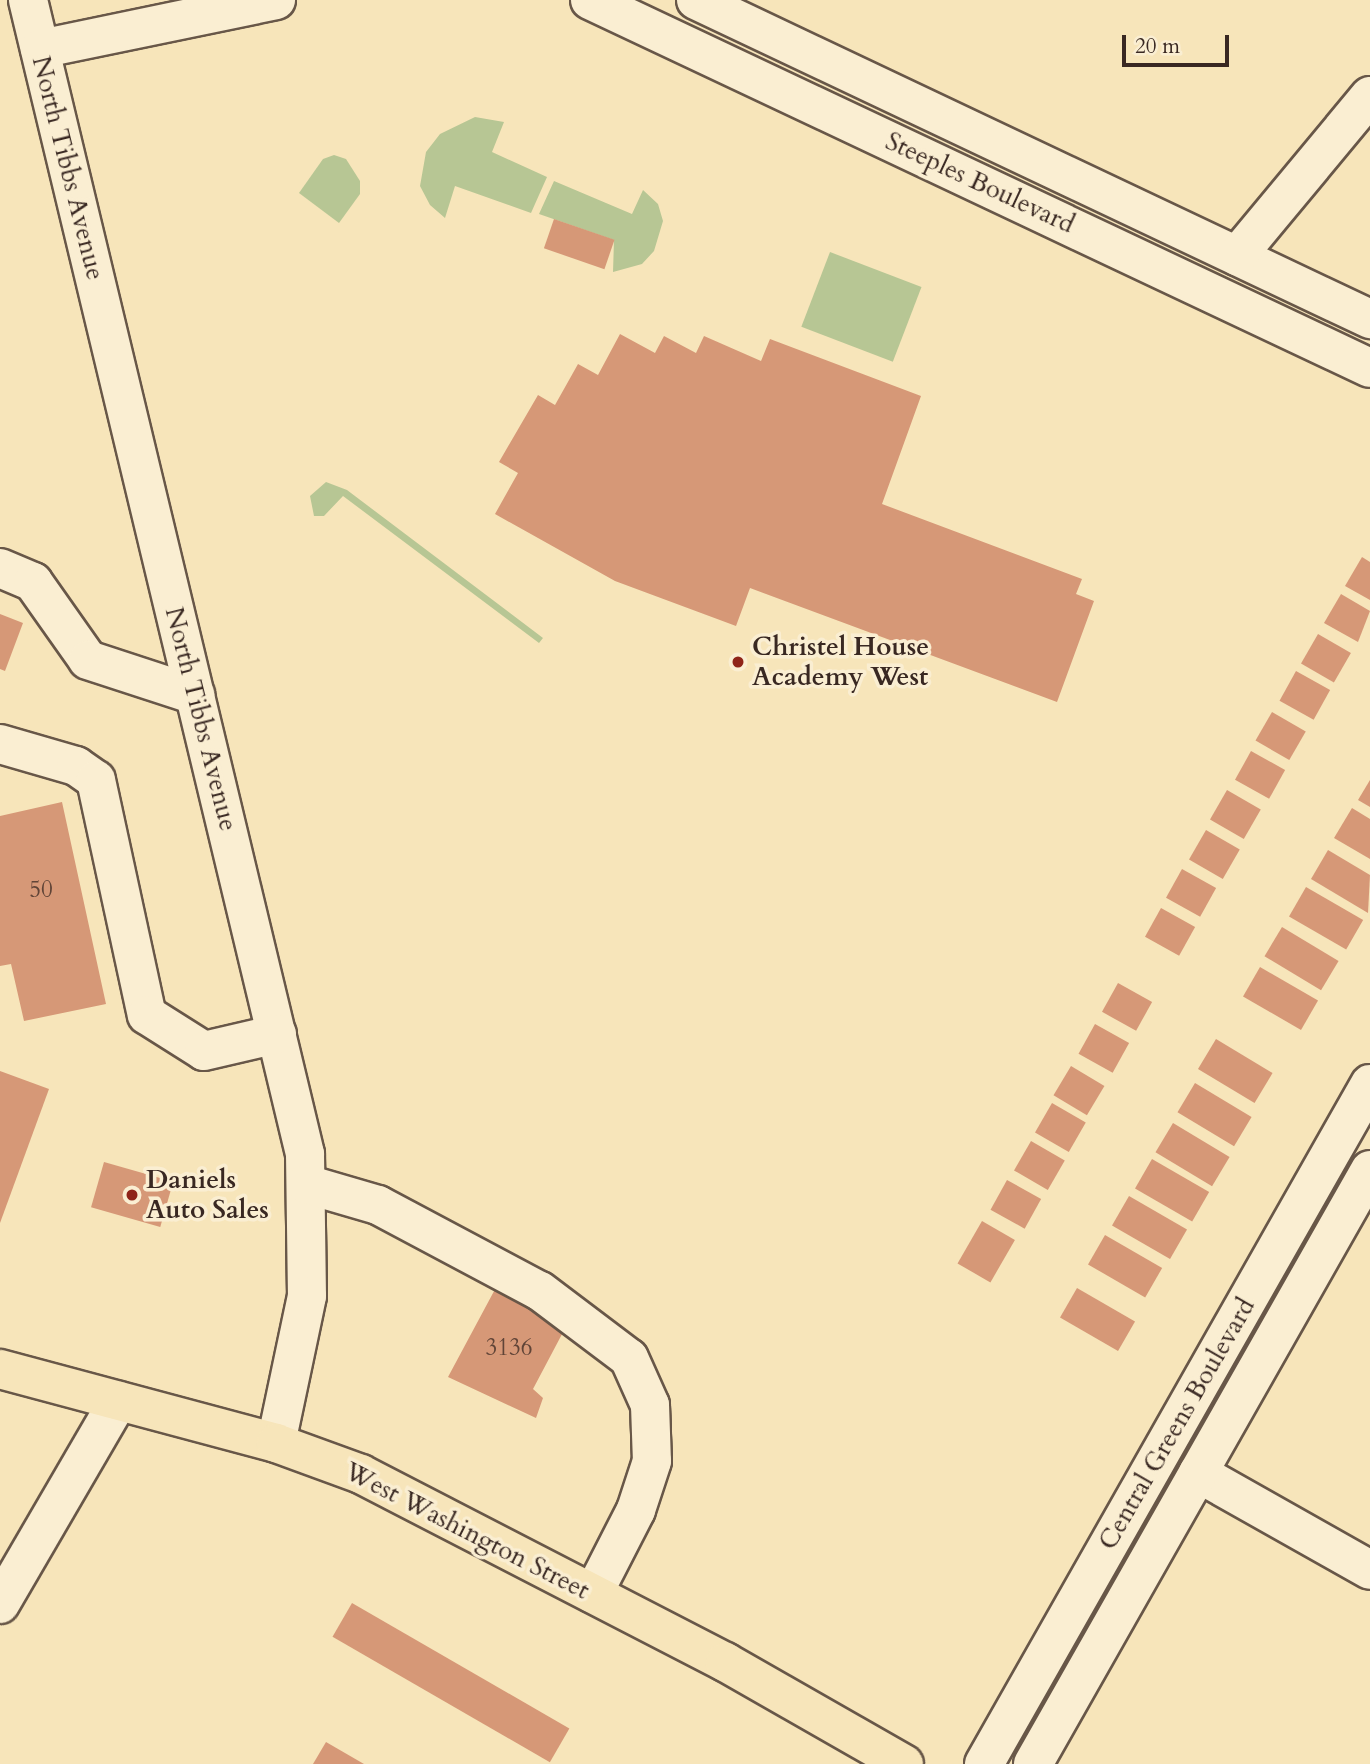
<!DOCTYPE html>
<html>
<head>
<meta charset="utf-8">
<style>
  body { margin:0 }
  #map { position:relative; width:1370px; height:1764px; overflow:hidden; background:#f7e5ba; font-family:Cardo,serif }
  div>[style] { position:absolute }
  .green>* { inset:0; background:#b7c694; transform-origin:0 0 }
  .building>* { inset:0; background:#d69877; transform-origin:0 0 }
  .roads { filter:drop-shadow(2px 0 #685748) drop-shadow(-2px 0 #685748) drop-shadow(0 2px #685748) drop-shadow(0 -2px #685748) }
  .minor>* { height:38px; margin:-19px; padding:0 19px; transform-origin:19px; border-radius:19px; background:#faeed2 }
  .major>* { height:38px; margin:-19px; padding:0 19px; transform-origin:19px; border-radius:19px; background:#f7e5ba }
  .dots>* { width:19px; height:19px; translate:-50% -50%; box-sizing:border-box; border:4px solid #faeed2; border-radius:50% }
  span { translate:-50% -50%; white-space:nowrap; text-align:center; line-height:1.15; -webkit-text-stroke:7px #faeed2; paint-order:stroke }
  .number-label { font-size:23px; color:#604437 }
  .number-label span { -webkit-text-stroke-width:0 }
  .street-label { font-size:26px; color:#392822 }
  .poi-label { font-size:26px; color:#392822; font-weight:700 }
  .left { translate:0 -50%; text-align:left }
  .scale { position:absolute; left:1122px; top:35px; width:107px; height:32px; box-sizing:border-box; border:4px solid #392822; border-top:0; padding-left:9px; font-size:21px; line-height:24px; white-space:nowrap; color:#392822; -webkit-text-stroke:5px #faeed2; paint-order:stroke }
</style>
</head>
<body>
<div id="map">
  <div class="green">
    <i style="clip-path:polygon(475px 117px,504px 122px,492px 152px,547px 177px,531px 213px,455px 186px,445px 218px,430px 205px,420px 186px,426px 152px,440px 134px)"></i>
    <i style="clip-path:polygon(334px 155px,346px 159px,360px 181px,360px 194px,339px 223px,299px 193px,323px 159px)"></i>
    <i style="clip-path:polygon(554px 181px,632px 214px,643px 190px,658px 204px,663px 221px,654px 251px,642px 264px,613px 272px,614px 240px,539px 214px)"></i>
    <i style="left:830px;top:252px;width:98px;height:80px;rotate:21deg"></i>
    <i style="clip-path:polygon(326px 482px,347px 490px,543px 638px,539px 643px,343px 496px,324px 516px,314px 516px,310px 496px)"></i>
  </div>
  <div class="building">
    <i style="left:554px;top:219px;width:64px;height:31px;rotate:19deg"></i>
    <i style="clip-path:polygon(620px 334px,655px 353px,664px 336px,696px 353px,704px 336px,761px 361px,770px 339px,921px 396px,882px 504px,1082px 579px,1076px 594px,1094px 601px,1057px 702px,750px 588px,736px 626px,615px 581px,495px 514px,518px 473px,499px 462px,538px 395px,555px 405px,578px 364px,598px 375px)"></i>
    <i style="clip-path:polygon(1362px 557px,1370px 562px,1370px 600px,1345px 586px)"></i>
    <i style="clip-path:polygon(1341px 594px,1370px 611px,1358px 642px,1324px 623px)"></i>
    <i style="clip-path:polygon(0 614px,23px 623px,5px 671px,0 669px)"></i>
    <i style="left:1318px;top:634px;width:38px;height:34px;rotate:30deg"></i>
    <i style="left:1296px;top:671px;width:39px;height:34px;rotate:29deg"></i>
    <i style="left:1272px;top:712px;width:39px;height:33px;rotate:30deg"></i>
    <i style="left:1251px;top:751px;width:39px;height:33px;rotate:29deg"></i>
    <i style="clip-path:polygon(1370px 780px,1370px 807px,1358px 800px)"></i>
    <i style="left:1227px;top:790px;width:39px;height:34px;rotate:30deg"></i>
    <i style="clip-path:polygon(62px 802px,106px 1004px,24px 1021px,11px 964px,0 966px,0 816px)"></i>
    <i style="clip-path:polygon(1352px 808px,1370px 819px,1370px 859px,1334px 838px)"></i>
    <i style="left:1206px;top:830px;width:39px;height:34px;rotate:30deg"></i>
    <i style="clip-path:polygon(1328px 850px,1370px 875px,1368px 913px,1311px 879px)"></i>
    <i style="left:1182px;top:869px;width:39px;height:33px;rotate:29deg"></i>
    <i style="left:1306px;top:887px;width:66px;height:34px;rotate:30deg"></i>
    <i style="left:1161px;top:908px;width:39px;height:33px;rotate:29deg"></i>
    <i style="left:1282px;top:927px;width:66px;height:34px;rotate:31deg"></i>
    <i style="left:1260px;top:967px;width:67px;height:34px;rotate:30deg"></i>
    <i style="left:1118px;top:983px;width:39px;height:33px;rotate:29deg"></i>
    <i style="left:1095px;top:1024px;width:39px;height:34px;rotate:29deg"></i>
    <i style="left:1216px;top:1039px;width:66px;height:35px;rotate:31deg"></i>
    <i style="left:1071px;top:1066px;width:39px;height:34px;rotate:31deg"></i>
    <i style="clip-path:polygon(0 1071px,49px 1089px,0 1223px)"></i>
    <i style="left:1195px;top:1083px;width:66px;height:34px;rotate:31deg"></i>
    <i style="left:1052px;top:1103px;width:39px;height:34px;rotate:30deg"></i>
    <i style="left:1173px;top:1123px;width:66px;height:34px;rotate:31deg"></i>
    <i style="left:1031px;top:1141px;width:39px;height:34px;rotate:30deg"></i>
    <i style="left:1152px;top:1159px;width:66px;height:34px;rotate:30deg"></i>
    <i style="left:104px;top:1162px;width:72px;height:47px;rotate:16deg"></i>
    <i style="left:1007px;top:1180px;width:39px;height:34px;rotate:29deg"></i>
    <i style="left:1129px;top:1196px;width:67px;height:34px;rotate:30deg"></i>
    <i style="left:982px;top:1221px;width:38px;height:49px;rotate:30deg"></i>
    <i style="left:1105px;top:1235px;width:66px;height:34px;rotate:30deg"></i>
    <i style="clip-path:polygon(500px 1280px,570px 1319px,533px 1389px,543px 1398px,536px 1418px,448px 1377px)"></i>
    <i style="left:1077px;top:1288px;width:67px;height:34px;rotate:30deg"></i>
    <i style="left:352px;top:1603px;width:251px;height:39px;rotate:30deg"></i>
    <i style="clip-path:polygon(326px 1742px,364px 1764px,313px 1764px)"></i>
  </div>
  <div class="roads">
    <div class="minor">
      <i style="left:28px;top:0;width:1187px;rotate:76.5deg"></i>
      <i style="left:305px;top:1154px;width:142px;rotate:89.2deg"></i>
      <i style="left:307px;top:1296px;width:150px;rotate:101.9deg"></i>
      <i style="left:590px;top:0;width:862px;rotate:25.26deg"></i>
      <i style="left:696px;top:0;width:746px;rotate:25.33deg"></i>
      <i style="left:40px;top:49px;width:241px;rotate:-11.7deg"></i>
      <i style="left:1237px;top:256px;width:208px;rotate:-50.3deg"></i>
      <i style="left:0;top:568px;width:36px;rotate:23deg"></i>
      <i style="left:33px;top:582px;width:95px;rotate:54.8deg"></i>
      <i style="left:88px;top:660px;width:113px;rotate:18.1deg"></i>
      <i style="left:0;top:744px;width:79px;rotate:16.1deg"></i>
      <i style="left:76px;top:766px;width:24px;rotate:35deg"></i>
      <i style="left:96px;top:780px;width:240px;rotate:77.8deg"></i>
      <i style="left:147px;top:1015px;width:67px;rotate:32.3deg"></i>
      <i style="left:204px;top:1051px;width:75px;rotate:-13.1deg"></i>
      <i style="left:306px;top:1184px;width:75px;rotate:16.3deg"></i>
      <i style="left:378px;top:1205px;width:183px;rotate:28deg"></i>
      <i style="left:540px;top:1291px;width:111px;rotate:37deg"></i>
      <i style="left:629px;top:1358px;width:51px;rotate:65.9deg"></i>
      <i style="left:650px;top:1405px;width:56px;rotate:88deg"></i>
      <i style="left:652px;top:1461px;width:52px;rotate:108.1deg"></i>
      <i style="left:636px;top:1510px;width:94px;rotate:117.1deg"></i>
      <i style="left:1198px;top:1473px;width:197px;rotate:29.4deg"></i>
      <i style="left:0;top:1604px;width:235px;rotate:-59.8deg"></i>
      <i style="left:984px;top:1764px;width:782px;rotate:-60.42deg"></i>
      <i style="left:1033px;top:1764px;width:683px;rotate:-60.43deg"></i>
    </div>
    <div class="major">
      <i style="left:0;top:1369px;width:286px;rotate:15deg"></i>
      <i style="left:276px;top:1443px;width:90px;rotate:20deg"></i>
      <i style="left:361px;top:1474px;width:410px;rotate:27.3deg"></i>
      <i style="left:725px;top:1662px;width:206px;rotate:29.7deg"></i>
    </div>
  </div>
  <div class="dots">
    <i style="left:738px;top:662px;background:#8f2418"></i>
    <i style="left:132px;top:1195px;background:#8f2418"></i>
  </div>
  <div class="number-label">
    <span style="left:41px;top:890px">50</span>
    <span style="left:509px;top:1348px">3136</span>
  </div>
  <div class="street-label">
    <span style="left:68px;top:168px;rotate:76deg">North Tibbs Avenue</span>
    <span style="left:980px;top:183px;rotate:25deg">Steeples Boulevard</span>
    <span style="left:201px;top:719px;rotate:76deg">North Tibbs Avenue</span>
    <span style="left:1177px;top:1424px;rotate:-60deg">Central Greens Boulevard</span>
    <span style="left:467px;top:1531px;rotate:27deg">West Washington Street</span>
  </div>
  <div class="poi-label">
    <span class="left" style="left:752px;top:662px">Christel House<br>Academy West</span>
    <span class="left" style="left:146px;top:1195px">Daniels<br>Auto Sales</span>
  </div>
  <div class="scale">20 m</div>
</div>
</body>
</html>
